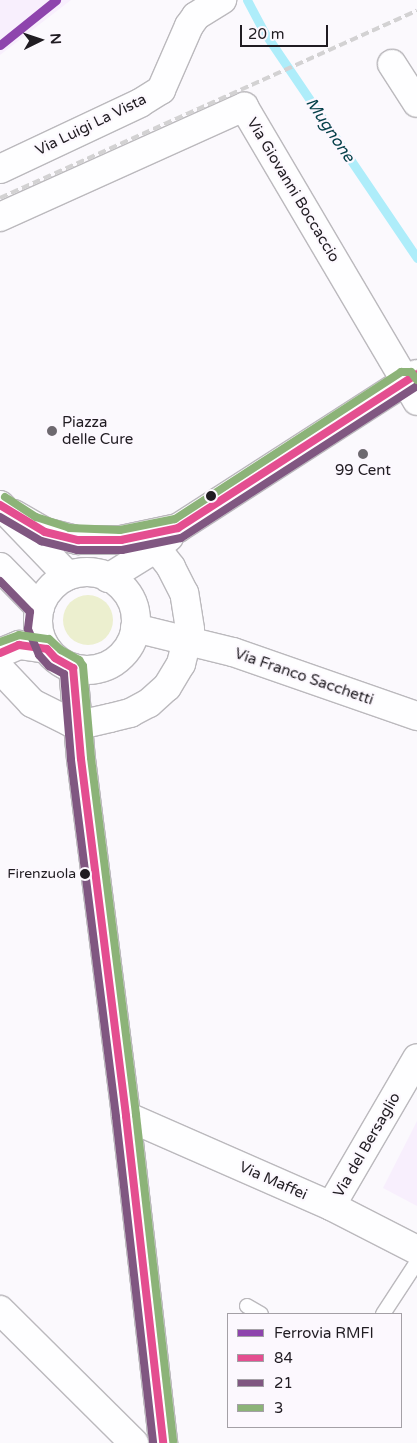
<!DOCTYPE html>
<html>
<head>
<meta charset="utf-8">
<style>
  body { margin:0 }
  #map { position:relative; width:417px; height:1443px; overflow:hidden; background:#fbf9fd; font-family:"Varela Round",sans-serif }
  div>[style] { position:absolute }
  .built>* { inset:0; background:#f8effd }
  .green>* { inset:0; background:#ecefcf }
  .round { border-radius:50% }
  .stream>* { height:9px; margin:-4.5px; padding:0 4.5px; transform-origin:4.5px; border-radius:4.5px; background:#aeedfa }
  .roads { filter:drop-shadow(1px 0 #bbb9bd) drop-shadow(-1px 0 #bbb9bd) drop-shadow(0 1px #bbb9bd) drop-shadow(0 -1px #bbb9bd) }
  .service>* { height:14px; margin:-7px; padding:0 7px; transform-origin:7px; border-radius:7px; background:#fefeff }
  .minor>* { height:28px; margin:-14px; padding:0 14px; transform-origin:14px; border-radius:14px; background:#fefeff }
  .tertiary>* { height:28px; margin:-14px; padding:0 14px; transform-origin:14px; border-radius:14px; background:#fefeff }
  .secondary>* { height:28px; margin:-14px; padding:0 14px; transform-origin:14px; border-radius:14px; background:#fefeff }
  .secondary>.ring { margin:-14px; padding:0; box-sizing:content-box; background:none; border:28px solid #fefeff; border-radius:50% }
  .rail>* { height:4px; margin-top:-2px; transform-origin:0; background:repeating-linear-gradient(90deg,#d3d2d3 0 8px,transparent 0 12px) }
  .bus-1>* { height:8px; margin:-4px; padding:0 4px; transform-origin:4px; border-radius:4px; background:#e44e90 }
  .bus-2>* { height:8px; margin:-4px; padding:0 4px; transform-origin:4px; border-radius:4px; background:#805781 }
  .bus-3>* { height:8px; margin:-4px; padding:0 4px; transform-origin:4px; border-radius:4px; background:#8cb378 }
  .rail-1>* { height:9px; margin:-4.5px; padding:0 4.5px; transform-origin:4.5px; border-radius:4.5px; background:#8e44ad }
  .dots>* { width:14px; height:14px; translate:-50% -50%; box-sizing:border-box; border:2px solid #fcf8fe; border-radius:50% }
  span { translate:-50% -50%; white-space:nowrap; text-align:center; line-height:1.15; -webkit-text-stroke:4.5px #fcf8fe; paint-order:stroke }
  .bus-label { font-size:14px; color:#201c22 }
  .right { translate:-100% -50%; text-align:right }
  .street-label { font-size:15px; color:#201c22 }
  .poi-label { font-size:15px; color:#201c22 }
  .left { translate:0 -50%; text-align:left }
  .water-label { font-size:16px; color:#033f48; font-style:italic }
  .legend { position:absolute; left:227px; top:1313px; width:175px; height:115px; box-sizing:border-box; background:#fcf8fe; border:1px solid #a4a0a6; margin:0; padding:6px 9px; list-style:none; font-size:15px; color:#201c22 }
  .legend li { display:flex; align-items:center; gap:10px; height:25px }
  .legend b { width:25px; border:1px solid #a4a0a6 }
  .north { position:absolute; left:15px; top:15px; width:50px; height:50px; -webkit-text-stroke:4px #fcf8fe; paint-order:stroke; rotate:86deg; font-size:14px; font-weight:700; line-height:20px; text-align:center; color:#201c22 }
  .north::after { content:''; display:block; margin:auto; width:18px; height:22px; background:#201c22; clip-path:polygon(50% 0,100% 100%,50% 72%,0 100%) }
  .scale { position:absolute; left:240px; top:25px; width:88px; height:22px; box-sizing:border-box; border:2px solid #201c22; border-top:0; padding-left:6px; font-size:15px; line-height:18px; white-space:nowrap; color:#201c22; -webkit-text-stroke:4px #fcf8fe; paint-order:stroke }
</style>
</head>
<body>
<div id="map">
  <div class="built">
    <i style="clip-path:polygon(0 0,71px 0,0 55px)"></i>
    <i style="clip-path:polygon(417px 1121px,417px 1206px,383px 1188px)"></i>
  </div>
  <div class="green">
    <i class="round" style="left:63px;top:595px;width:50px;height:50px"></i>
  </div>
  <div class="stream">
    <i style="left:247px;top:0;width:36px;rotate:62deg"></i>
    <i style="left:264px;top:32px;width:273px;rotate:55.9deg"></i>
  </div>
  <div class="roads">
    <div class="service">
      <i style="left:247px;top:1306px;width:16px;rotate:30deg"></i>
      <i style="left:383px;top:1314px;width:62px;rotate:-56.8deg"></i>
    </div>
    <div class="minor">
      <i style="left:392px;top:64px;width:46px;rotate:57.3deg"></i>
      <i style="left:0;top:169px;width:155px;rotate:-25.2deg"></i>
      <i style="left:140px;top:103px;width:25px;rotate:-32deg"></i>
      <i style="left:161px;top:90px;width:70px;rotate:-66.4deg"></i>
      <i style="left:189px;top:26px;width:12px;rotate:-55deg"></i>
      <i style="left:196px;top:16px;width:31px;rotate:-32deg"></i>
      <i style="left:0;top:217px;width:268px;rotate:-24.3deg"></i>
      <i style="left:244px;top:107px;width:341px;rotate:59.5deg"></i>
      <i style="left:0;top:567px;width:57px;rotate:45.7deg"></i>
      <i style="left:108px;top:578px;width:57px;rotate:-32deg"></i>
      <i style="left:156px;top:548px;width:17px;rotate:-40deg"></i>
      <i style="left:135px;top:628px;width:101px;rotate:13.8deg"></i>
      <i style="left:233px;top:652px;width:195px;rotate:19.2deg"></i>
      <i style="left:73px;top:668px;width:91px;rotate:85deg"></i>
      <i style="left:81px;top:759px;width:360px;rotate:82.8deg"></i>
      <i style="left:126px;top:1116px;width:329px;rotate:83.5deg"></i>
      <i style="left:0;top:669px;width:47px;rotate:46.7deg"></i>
      <i style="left:32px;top:703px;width:42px;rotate:26.6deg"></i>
      <i style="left:70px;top:722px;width:18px;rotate:3deg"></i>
      <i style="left:88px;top:723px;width:23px;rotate:-13deg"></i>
      <i style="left:110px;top:718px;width:21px;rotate:-14deg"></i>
      <i style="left:130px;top:713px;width:21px;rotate:-28deg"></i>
      <i style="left:149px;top:703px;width:24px;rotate:-42deg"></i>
      <i style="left:167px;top:687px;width:27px;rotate:-59deg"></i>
      <i style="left:181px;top:664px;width:36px;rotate:-76deg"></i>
      <i style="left:190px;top:629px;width:36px;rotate:-99deg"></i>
      <i style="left:184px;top:593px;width:29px;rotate:-117deg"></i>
      <i style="left:171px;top:567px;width:24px;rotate:-128deg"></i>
      <i style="left:126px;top:1116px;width:224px;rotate:23.7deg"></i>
      <i style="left:331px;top:1206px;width:97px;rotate:27.1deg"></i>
      <i style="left:331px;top:1206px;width:171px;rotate:-59.8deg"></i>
    </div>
    <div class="tertiary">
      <i style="left:14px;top:514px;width:36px;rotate:30deg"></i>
      <i style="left:45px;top:532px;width:34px;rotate:14deg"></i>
      <i style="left:78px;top:540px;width:43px"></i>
      <i style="left:121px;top:540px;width:58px;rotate:-11.9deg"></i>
      <i style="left:178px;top:528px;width:284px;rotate:-32.8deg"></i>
      <i style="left:0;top:1310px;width:189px;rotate:44.8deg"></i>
    </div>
    <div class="secondary">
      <i style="left:0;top:505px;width:98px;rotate:46.2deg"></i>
      <i class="ring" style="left:38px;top:572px;width:70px;height:70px"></i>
      <i style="left:0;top:653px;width:21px;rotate:-23deg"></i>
      <i style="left:19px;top:645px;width:28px;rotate:8deg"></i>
    </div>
  </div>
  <div class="rail">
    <i style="left:0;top:198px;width:457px;rotate:-24.2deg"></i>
  </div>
  <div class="bus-1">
    <i style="left:0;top:505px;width:52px;rotate:31deg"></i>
    <i style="left:45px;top:532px;width:34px;rotate:14deg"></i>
    <i style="left:78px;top:540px;width:43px"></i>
    <i style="left:121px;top:540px;width:58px;rotate:-11.9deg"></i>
    <i style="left:178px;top:528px;width:284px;rotate:-32.8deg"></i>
    <i style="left:0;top:653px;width:21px;rotate:-23deg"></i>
    <i style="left:19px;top:645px;width:28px;rotate:8deg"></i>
    <i style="left:47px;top:649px;width:12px;rotate:48deg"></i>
    <i style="left:55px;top:658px;width:21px;rotate:29deg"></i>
    <i style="left:73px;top:668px;width:91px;rotate:85deg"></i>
    <i style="left:81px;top:759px;width:360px;rotate:82.8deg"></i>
    <i style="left:126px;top:1116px;width:329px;rotate:83.5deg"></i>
  </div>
  <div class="bus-2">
    <i style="left:0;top:517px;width:48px;rotate:30.3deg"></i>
    <i style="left:41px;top:541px;width:37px;rotate:14deg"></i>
    <i style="left:77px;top:550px;width:45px"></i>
    <i style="left:122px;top:550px;width:60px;rotate:-11.5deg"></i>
    <i style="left:181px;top:538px;width:281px;rotate:-32.8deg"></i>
    <i style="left:0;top:581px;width:43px;rotate:45.9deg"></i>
    <i style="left:30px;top:612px;width:17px;rotate:97deg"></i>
    <i style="left:28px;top:629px;width:28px;rotate:67deg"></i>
    <i style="left:39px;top:655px;width:15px;rotate:48deg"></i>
    <i style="left:49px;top:666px;width:17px;rotate:28deg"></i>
    <i style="left:64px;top:674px;width:86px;rotate:85.3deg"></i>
    <i style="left:71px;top:760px;width:360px;rotate:82.8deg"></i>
    <i style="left:116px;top:1117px;width:328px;rotate:83.5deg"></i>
  </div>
  <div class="bus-3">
    <i style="left:5px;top:497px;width:37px;rotate:33deg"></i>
    <i style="left:36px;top:517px;width:35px;rotate:18deg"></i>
    <i style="left:69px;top:528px;width:51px;rotate:2.2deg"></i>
    <i style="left:120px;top:530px;width:56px;rotate:-11.3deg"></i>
    <i style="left:175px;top:519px;width:270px;rotate:-33deg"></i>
    <i style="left:401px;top:372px;width:10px"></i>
    <i style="left:411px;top:372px;width:10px;rotate:53deg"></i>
    <i style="left:0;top:642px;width:20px;rotate:-20deg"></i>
    <i style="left:19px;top:635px;width:30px;rotate:8deg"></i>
    <i style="left:49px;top:639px;width:16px;rotate:43deg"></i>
    <i style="left:61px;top:650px;width:21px;rotate:29deg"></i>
    <i style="left:79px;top:660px;width:7px;rotate:56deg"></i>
    <i style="left:83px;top:666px;width:92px;rotate:85deg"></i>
    <i style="left:91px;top:758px;width:360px;rotate:82.8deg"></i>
    <i style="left:136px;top:1115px;width:329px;rotate:83.5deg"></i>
  </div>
  <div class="rail-1">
    <i style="left:0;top:45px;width:72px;rotate:-38.8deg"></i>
  </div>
  <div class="dots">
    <i style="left:52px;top:431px;background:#6d696f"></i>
    <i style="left:363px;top:454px;background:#6d696f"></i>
    <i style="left:211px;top:496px;background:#201c22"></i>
    <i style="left:85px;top:874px;background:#201c22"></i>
  </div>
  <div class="bus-label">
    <span class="right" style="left:76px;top:874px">Firenzuola</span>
  </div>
  <div class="street-label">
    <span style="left:91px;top:125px;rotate:-26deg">Via Luigi La Vista</span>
    <span style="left:293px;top:190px;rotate:59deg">Via Giovanni Boccaccio</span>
    <span style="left:304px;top:677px;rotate:19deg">Via Franco Sacchetti</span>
    <span style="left:367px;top:1145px;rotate:-60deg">Via del Bersaglio</span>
    <span style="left:273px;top:1181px;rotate:24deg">Via Maffei</span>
  </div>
  <div class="poi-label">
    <span class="left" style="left:62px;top:431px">Piazza<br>delle Cure</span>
    <span style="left:363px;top:471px">99 Cent</span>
  </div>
  <div class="water-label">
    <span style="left:330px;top:130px;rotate:56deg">Mugnone</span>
  </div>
  <ul class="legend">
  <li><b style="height:6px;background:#8e44ad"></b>Ferrovia RMFI</li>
  <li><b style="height:6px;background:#e44e90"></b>84</li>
  <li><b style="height:6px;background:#805781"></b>21</li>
  <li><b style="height:6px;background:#8cb378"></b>3</li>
  </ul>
  <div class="north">N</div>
  <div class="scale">20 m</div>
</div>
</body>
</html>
